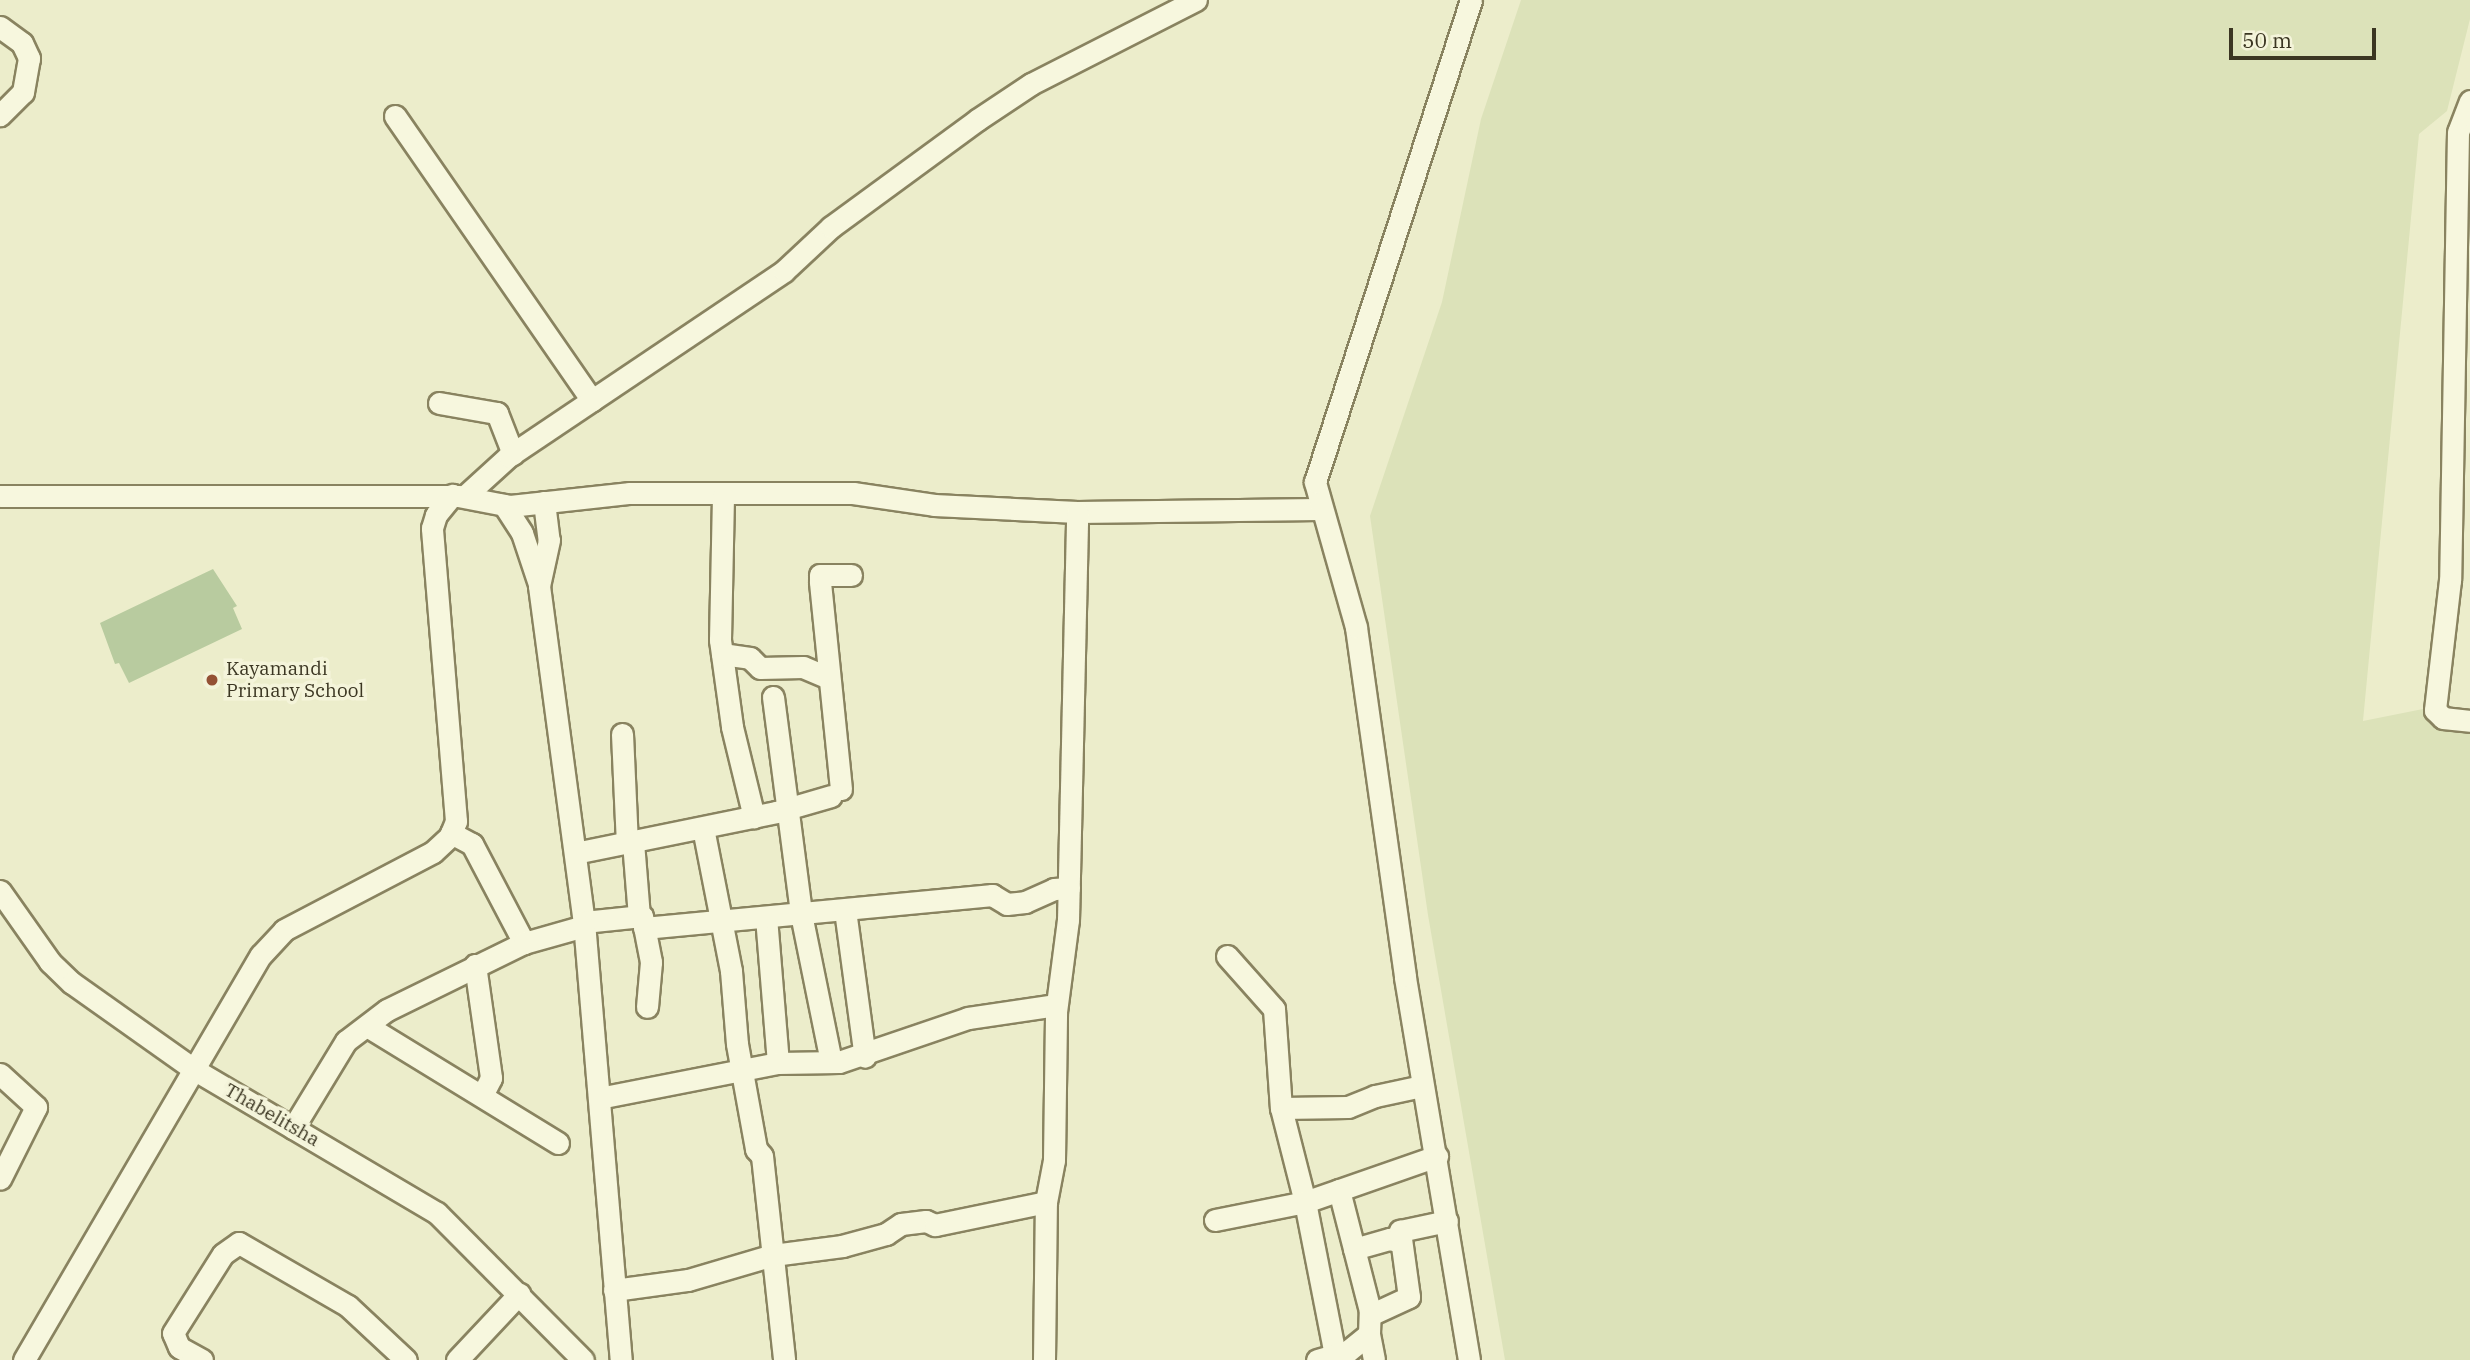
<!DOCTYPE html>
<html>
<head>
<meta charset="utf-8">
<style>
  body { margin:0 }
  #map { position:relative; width:2470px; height:1360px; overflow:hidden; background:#ecedcb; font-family:"IBM Plex Serif",serif }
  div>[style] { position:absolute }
  .farmland>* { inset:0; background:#dce2b9 }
  .green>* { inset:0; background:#b8cb9f }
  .roads { filter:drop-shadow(2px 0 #898360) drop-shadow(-2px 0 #898360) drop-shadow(0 2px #898360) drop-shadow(0 -2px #898360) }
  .minor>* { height:21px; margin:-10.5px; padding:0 10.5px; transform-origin:10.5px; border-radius:10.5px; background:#f7f7de }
  .dots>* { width:19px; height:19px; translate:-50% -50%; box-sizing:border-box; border:4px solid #f4f4da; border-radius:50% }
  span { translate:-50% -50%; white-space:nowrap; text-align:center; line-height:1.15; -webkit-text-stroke:7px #f4f4da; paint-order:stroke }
  .poi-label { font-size:19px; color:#3b3622 }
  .left { translate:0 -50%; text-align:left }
  .street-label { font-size:19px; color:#3b3622 }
  .scale { position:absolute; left:2229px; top:28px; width:147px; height:32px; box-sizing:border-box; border:4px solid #3b3622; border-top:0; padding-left:9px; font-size:21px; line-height:24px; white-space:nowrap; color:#3b3622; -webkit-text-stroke:5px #f4f4da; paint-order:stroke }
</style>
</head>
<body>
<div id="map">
  <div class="farmland">
    <i style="clip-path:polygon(1521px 0,2470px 0,2470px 19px,2447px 111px,2419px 134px,2363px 721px,2443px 705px,2470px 713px,2470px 1360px,1505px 1360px,1428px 915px,1370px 516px,1442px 302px,1481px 119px)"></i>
  </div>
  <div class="green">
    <i style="clip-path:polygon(213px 569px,237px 606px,233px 608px,242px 629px,129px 683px,119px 663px,115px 664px,100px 623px)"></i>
  </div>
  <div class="roads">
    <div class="minor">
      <i style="left:0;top:27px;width:27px;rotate:36deg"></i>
      <i style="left:22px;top:43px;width:17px;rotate:65deg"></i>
      <i style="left:29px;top:58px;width:35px;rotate:100deg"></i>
      <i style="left:23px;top:92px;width:33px;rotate:135deg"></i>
      <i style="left:2470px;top:101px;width:33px;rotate:111deg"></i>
      <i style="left:2458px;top:132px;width:448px;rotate:91deg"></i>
      <i style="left:2450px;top:580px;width:131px;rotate:96.6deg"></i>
      <i style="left:2435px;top:710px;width:11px;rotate:45deg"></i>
      <i style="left:2443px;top:718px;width:27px;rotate:6deg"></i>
      <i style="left:395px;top:116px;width:346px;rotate:55.3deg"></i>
      <i style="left:439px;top:403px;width:59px;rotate:9.8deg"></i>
      <i style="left:497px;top:413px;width:44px;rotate:68.7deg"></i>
      <i style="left:0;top:496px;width:458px"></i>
      <i style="left:458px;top:496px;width:53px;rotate:10.9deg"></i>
      <i style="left:510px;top:506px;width:121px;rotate:-6.2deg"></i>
      <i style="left:630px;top:493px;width:223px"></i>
      <i style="left:853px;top:493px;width:82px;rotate:8.4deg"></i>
      <i style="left:934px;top:505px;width:143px;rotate:2.8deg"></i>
      <i style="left:1077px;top:512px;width:242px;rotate:-0.7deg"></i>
      <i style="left:465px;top:496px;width:59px;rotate:-42.3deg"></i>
      <i style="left:509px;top:456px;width:331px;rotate:-33.9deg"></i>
      <i style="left:784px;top:271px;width:64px;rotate:-43.1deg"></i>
      <i style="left:831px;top:227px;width:181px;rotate:-36.2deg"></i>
      <i style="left:977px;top:120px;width:65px;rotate:-33.7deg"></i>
      <i style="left:1031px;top:84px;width:185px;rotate:-27deg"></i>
      <i style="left:723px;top:496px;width:144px;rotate:91.2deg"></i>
      <i style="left:720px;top:640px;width:88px;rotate:82.1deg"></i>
      <i style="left:732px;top:727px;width:93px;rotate:76.3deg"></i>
      <i style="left:544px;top:502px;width:38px;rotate:83deg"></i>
      <i style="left:549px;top:540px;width:47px;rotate:102.3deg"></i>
      <i style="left:539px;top:586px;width:339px;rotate:82.4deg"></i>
      <i style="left:584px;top:922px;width:440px;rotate:85.2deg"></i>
      <i style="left:504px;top:505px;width:33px;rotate:57deg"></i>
      <i style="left:522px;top:533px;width:54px;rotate:71.6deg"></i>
      <i style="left:722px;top:654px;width:28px;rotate:8deg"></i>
      <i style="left:750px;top:658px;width:14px;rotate:45deg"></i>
      <i style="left:760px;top:668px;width:43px;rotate:-1.3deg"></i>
      <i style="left:803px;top:667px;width:25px;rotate:23deg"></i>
      <i style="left:773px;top:697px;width:219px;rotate:82.6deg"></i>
      <i style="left:801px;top:914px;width:151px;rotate:78.5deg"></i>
      <i style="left:622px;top:734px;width:109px;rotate:87.4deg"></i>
      <i style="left:841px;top:789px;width:209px;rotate:-95.8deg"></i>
      <i style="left:820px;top:581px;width:6px;rotate:-90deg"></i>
      <i style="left:820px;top:575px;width:31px"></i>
      <i style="left:703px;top:828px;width:146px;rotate:78.9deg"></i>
      <i style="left:731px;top:971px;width:73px;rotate:85.3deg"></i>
      <i style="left:737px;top:1044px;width:107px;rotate:79.7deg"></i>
      <i style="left:756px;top:1149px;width:9px;rotate:49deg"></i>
      <i style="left:762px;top:1156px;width:205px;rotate:83.8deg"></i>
      <i style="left:451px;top:833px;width:24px;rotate:28deg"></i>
      <i style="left:472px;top:844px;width:112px;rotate:62.3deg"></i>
      <i style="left:633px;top:842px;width:75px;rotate:85.4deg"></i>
      <i style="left:575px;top:853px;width:205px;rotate:-11.5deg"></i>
      <i style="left:776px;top:812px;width:57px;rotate:-16.2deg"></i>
      <i style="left:0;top:891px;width:87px;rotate:54.8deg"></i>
      <i style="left:50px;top:962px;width:30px;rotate:44deg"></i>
      <i style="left:72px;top:983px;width:151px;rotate:35.3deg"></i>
      <i style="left:195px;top:1070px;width:281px;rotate:30.6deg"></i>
      <i style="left:437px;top:1213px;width:207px;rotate:45.2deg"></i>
      <i style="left:845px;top:910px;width:148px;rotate:82.3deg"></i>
      <i style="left:766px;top:917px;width:146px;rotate:85.3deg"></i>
      <i style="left:584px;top:922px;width:58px;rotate:-5.9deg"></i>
      <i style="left:642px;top:916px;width:47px;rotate:78.9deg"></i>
      <i style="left:651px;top:962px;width:45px;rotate:95.1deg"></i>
      <i style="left:644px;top:928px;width:350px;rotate:-5.4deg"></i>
      <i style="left:992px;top:895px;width:17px;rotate:31deg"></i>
      <i style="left:1007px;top:904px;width:18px;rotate:-6deg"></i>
      <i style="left:1025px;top:902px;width:32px;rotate:-24deg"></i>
      <i style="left:1054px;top:889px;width:15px;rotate:-4deg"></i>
      <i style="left:1227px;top:956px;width:71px;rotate:48.4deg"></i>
      <i style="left:1274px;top:1009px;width:99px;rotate:86deg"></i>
      <i style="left:1281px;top:1108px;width:97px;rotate:75.7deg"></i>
      <i style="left:1305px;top:1202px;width:161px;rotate:78.9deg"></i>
      <i style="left:475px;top:965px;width:114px;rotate:81.9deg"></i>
      <i style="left:491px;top:1078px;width:20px;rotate:117deg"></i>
      <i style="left:367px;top:1026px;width:224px;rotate:31.5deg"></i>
      <i style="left:0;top:1074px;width:49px;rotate:42.5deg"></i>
      <i style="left:36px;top:1107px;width:80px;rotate:116.6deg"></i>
      <i style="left:599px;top:1098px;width:182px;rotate:-11.1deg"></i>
      <i style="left:778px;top:1063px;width:61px;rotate:-0.9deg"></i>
      <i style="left:839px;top:1062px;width:136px;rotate:-18.8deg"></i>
      <i style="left:968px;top:1018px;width:89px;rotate:-8.4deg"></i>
      <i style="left:1281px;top:1108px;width:67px;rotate:-0.9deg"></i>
      <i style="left:1348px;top:1107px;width:29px;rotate:-22deg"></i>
      <i style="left:1375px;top:1096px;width:48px;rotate:-12deg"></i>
      <i style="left:293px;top:1128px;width:102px;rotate:-58.7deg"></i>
      <i style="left:346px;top:1041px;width:51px;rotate:-37.1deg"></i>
      <i style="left:387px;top:1010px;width:153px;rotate:-26.1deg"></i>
      <i style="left:524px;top:943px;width:62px;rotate:-15.8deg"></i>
      <i style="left:1215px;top:1220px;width:92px;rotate:-11.3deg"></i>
      <i style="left:1305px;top:1202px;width:140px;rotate:-19.2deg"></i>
      <i style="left:1354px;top:1249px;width:37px;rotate:-16deg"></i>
      <i style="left:1390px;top:1239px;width:11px;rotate:15deg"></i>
      <i style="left:614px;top:1290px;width:75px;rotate:-7.7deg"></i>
      <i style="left:688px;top:1280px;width:89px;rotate:-16.4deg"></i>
      <i style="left:773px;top:1255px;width:70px;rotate:-7.4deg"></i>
      <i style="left:842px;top:1246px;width:46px;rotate:-15.3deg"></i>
      <i style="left:886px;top:1234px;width:18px;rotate:-34deg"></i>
      <i style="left:901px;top:1224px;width:25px;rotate:-7deg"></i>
      <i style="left:926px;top:1221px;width:10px;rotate:24deg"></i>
      <i style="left:935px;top:1225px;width:113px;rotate:-11.7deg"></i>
      <i style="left:1370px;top:1315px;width:43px;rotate:-24.8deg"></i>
      <i style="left:1409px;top:1297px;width:67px;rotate:-97.8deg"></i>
      <i style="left:1400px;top:1231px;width:48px;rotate:-12deg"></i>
      <i style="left:1369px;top:1334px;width:26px;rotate:79deg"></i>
      <i style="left:24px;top:1360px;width:469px;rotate:-59.7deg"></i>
      <i style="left:261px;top:955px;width:34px;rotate:-47deg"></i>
      <i style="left:284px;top:930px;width:168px;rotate:-27.6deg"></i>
      <i style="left:433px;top:852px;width:23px;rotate:-43deg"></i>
      <i style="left:450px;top:836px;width:16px;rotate:-68deg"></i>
      <i style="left:456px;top:821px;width:294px;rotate:-94.7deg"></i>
      <i style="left:432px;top:528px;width:14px;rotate:-73deg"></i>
      <i style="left:436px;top:515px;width:26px;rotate:-51deg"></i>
      <i style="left:202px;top:1360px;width:26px;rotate:-151deg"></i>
      <i style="left:179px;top:1347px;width:15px;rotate:-113deg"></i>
      <i style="left:173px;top:1333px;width:93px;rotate:-57.7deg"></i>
      <i style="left:223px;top:1254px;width:19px;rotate:-35deg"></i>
      <i style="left:239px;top:1243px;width:126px;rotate:30deg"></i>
      <i style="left:348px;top:1306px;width:79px;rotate:43deg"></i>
      <i style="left:457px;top:1360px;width:91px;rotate:-46.8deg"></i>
      <i style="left:1044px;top:1360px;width:158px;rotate:-89.3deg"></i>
      <i style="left:1046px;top:1202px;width:43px;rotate:-79.2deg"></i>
      <i style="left:1054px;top:1160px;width:148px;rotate:-89.2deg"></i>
      <i style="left:1056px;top:1012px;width:93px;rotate:-82.6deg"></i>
      <i style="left:1068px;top:920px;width:408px;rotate:-88.7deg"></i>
      <i style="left:1317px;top:1360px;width:32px;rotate:-16deg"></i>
      <i style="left:1348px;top:1351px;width:27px;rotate:-39deg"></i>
      <i style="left:1369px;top:1334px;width:23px;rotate:-88deg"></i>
      <i style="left:1370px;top:1311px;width:125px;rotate:-104.4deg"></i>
      <i style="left:1469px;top:1360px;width:389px;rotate:-99.5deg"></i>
      <i style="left:1405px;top:976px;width:352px;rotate:-98deg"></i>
      <i style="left:1356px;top:627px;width:151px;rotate:-105.8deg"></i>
      <i style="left:1315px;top:482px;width:507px;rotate:-72.07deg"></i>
    </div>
  </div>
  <div class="dots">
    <i style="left:212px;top:680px;background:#945134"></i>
  </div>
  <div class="poi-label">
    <span class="left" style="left:226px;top:680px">Kayamandi<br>Primary School</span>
  </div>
  <div class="street-label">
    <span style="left:272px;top:1115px;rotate:30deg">Thabelitsha</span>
  </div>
  <div class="scale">50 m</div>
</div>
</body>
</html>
